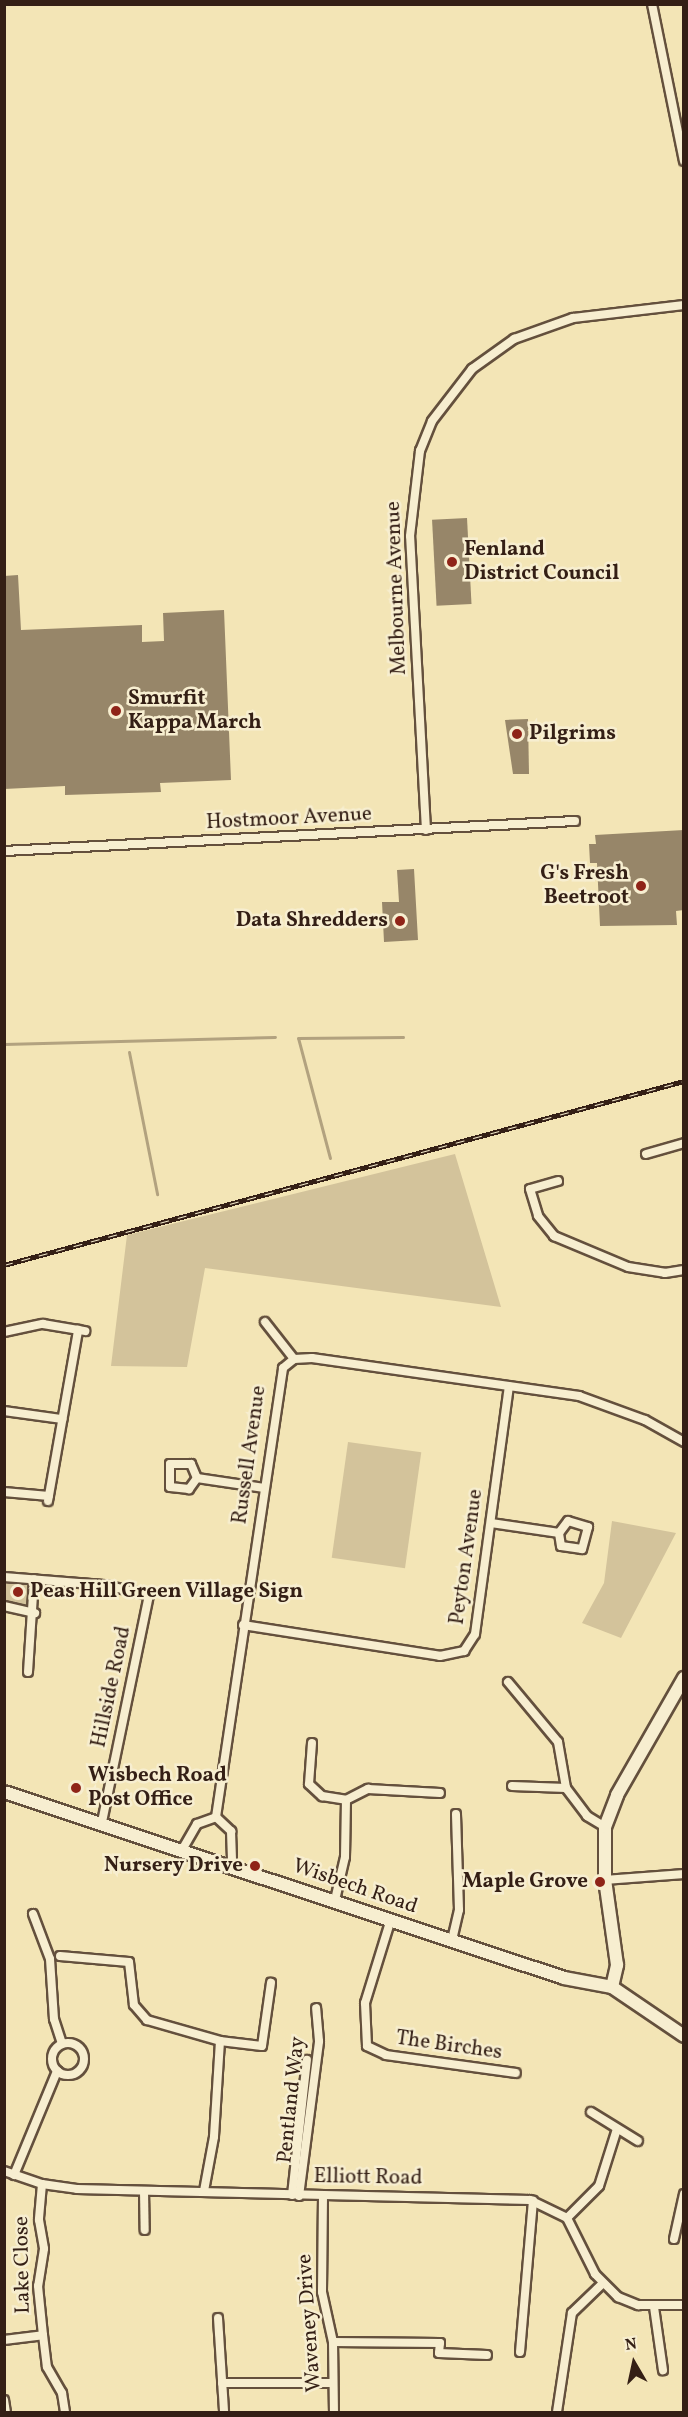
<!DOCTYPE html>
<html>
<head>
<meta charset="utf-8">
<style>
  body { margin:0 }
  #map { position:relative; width:688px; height:2417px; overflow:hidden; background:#f3e5b6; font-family:Vollkorn,serif }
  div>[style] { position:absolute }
  .green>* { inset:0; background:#d3c39b; transform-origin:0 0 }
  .stream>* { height:3px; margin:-1.5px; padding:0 1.5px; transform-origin:1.5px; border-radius:1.5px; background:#b2a27f }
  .building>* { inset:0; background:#978669; transform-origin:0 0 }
  .roads { filter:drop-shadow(2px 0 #64503d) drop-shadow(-2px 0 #64503d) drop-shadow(0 2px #64503d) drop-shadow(0 -2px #64503d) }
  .street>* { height:8px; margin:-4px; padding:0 4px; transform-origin:4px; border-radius:4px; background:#f7eed0 }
  .street>.ring { margin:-4px; padding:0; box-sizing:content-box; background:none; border:8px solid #f7eed0; border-radius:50% }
  .secondary>* { height:12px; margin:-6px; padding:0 6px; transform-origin:6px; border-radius:6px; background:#f7eed0 }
  .rail>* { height:5px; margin-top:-2.5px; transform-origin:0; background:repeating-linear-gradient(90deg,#f7eed0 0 9px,#341f15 0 18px); box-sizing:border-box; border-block:2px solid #341f15 }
  .dots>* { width:16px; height:16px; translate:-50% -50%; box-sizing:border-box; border:3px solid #f7eed0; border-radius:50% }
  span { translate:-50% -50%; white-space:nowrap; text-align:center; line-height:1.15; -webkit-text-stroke:5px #f7eed0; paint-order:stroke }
  .poi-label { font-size:21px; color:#341f15; font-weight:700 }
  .left { translate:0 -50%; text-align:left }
  .right { translate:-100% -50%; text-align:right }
  .street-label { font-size:21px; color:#341f15 }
  .frame { position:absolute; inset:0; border:6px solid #341f15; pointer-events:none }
  .north { position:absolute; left:604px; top:2333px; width:60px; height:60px; -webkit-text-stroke:4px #f7eed0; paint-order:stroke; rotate:351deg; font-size:16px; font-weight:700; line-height:24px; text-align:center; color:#341f15 }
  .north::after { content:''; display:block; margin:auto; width:21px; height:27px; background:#341f15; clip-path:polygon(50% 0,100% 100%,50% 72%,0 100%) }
</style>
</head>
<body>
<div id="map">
  <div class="green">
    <i style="clip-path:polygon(455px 1154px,501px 1307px,205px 1268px,187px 1367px,111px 1366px,127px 1235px)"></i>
    <i style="left:348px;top:1442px;width:74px;height:117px;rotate:8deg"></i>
    <i style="clip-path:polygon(612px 1521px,676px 1533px,621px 1638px,582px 1623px,604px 1583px)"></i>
    <i style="clip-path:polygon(4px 1581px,28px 1585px,30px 1607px,5px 1602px)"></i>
  </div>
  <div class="stream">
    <i style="left:4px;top:1044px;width:271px;rotate:-1.5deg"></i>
    <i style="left:129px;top:1052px;width:145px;rotate:78.8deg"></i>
    <i style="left:330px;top:1158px;width:124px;rotate:-104.9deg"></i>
    <i style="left:298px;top:1038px;width:105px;rotate:-0.5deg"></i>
  </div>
  <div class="building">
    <i style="left:467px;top:518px;width:86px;height:35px;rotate:87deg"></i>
    <i style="clip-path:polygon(18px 575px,21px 630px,142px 625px,142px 642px,164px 641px,163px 613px,224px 610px,231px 780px,160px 783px,161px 792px,65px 795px,65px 786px,4px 789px,4px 576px)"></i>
    <i style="clip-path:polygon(528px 719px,529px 774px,513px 774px,505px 720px)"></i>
    <i style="clip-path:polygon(684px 830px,684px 910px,676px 911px,677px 925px,600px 926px,597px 863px,590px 863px,589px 844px,596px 844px,595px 835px)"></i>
    <i style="clip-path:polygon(414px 869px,418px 940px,384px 942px,382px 902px,399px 902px,397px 870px)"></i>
  </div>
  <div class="roads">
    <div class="street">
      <i style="left:652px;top:4px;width:160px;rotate:78.5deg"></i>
      <i style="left:426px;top:830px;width:294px;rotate:-93.1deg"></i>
      <i style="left:410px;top:536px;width:86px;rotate:-83.3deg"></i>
      <i style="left:420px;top:451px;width:32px;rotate:-68deg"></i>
      <i style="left:432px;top:421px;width:66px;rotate:-52.4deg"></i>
      <i style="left:472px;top:369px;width:52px;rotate:-35.5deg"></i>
      <i style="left:514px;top:339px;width:63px;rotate:-19.6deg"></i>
      <i style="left:573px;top:318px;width:112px;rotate:-6.7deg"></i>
      <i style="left:4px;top:851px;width:572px;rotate:-3.01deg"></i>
      <i style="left:646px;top:1154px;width:40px;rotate:-16deg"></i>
      <i style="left:558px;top:1181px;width:29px;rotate:164deg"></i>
      <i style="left:530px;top:1189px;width:28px;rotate:73deg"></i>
      <i style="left:538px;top:1216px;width:26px;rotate:51deg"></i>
      <i style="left:554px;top:1236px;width:80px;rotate:22.7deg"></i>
      <i style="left:628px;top:1267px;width:37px;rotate:9deg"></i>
      <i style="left:665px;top:1273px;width:19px;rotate:-9deg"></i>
      <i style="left:265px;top:1322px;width:47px;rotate:51.9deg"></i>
      <i style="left:4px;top:1332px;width:40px;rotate:-12deg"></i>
      <i style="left:43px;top:1324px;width:43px;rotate:9.5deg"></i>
      <i style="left:4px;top:1411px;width:59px;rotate:7.9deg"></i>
      <i style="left:197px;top:1478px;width:14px;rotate:126deg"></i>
      <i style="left:189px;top:1489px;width:19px;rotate:-174deg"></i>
      <i style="left:170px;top:1487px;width:23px;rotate:-90deg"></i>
      <i style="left:170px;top:1464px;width:21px"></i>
      <i style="left:191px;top:1464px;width:15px;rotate:67deg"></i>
      <i style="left:197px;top:1478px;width:68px;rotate:8.5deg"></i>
      <i style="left:4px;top:1492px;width:45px;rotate:5.1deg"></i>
      <i style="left:48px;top:1501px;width:174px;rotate:-80deg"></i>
      <i style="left:491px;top:1523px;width:69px;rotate:8.4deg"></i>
      <i style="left:559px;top:1533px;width:15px;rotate:-53deg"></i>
      <i style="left:568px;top:1521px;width:21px;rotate:17deg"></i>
      <i style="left:588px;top:1527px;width:23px;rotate:105deg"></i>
      <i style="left:582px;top:1549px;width:21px;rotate:-172deg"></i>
      <i style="left:561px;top:1546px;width:13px;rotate:-99deg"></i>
      <i style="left:4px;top:1577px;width:100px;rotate:4.6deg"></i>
      <i style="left:104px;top:1585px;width:46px;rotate:12.5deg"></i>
      <i style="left:149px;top:1595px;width:232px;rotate:101.7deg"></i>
      <i style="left:4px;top:1606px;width:32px;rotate:13deg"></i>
      <i style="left:243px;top:1625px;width:199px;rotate:8.9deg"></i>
      <i style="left:440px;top:1656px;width:25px;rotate:-12deg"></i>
      <i style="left:464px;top:1651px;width:20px;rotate:-57deg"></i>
      <i style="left:475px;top:1634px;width:250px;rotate:-82.2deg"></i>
      <i style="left:28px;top:1672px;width:93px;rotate:-86.3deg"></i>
      <i style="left:508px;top:1682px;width:78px;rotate:50.2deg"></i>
      <i style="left:558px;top:1742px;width:47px;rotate:80.1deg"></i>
      <i style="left:312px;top:1743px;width:41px;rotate:94.2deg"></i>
      <i style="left:309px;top:1784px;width:18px;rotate:43deg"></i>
      <i style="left:322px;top:1796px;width:24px;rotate:9deg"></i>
      <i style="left:346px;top:1800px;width:25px;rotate:-27deg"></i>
      <i style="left:368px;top:1789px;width:72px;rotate:3.2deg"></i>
      <i style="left:512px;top:1786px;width:54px;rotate:2.1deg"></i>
      <i style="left:566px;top:1788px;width:35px;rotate:53deg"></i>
      <i style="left:587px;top:1816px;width:21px;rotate:31deg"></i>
      <i style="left:216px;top:1817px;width:454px;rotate:-81.5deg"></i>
      <i style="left:283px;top:1368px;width:14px;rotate:-39deg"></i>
      <i style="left:294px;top:1359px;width:18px;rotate:-3deg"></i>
      <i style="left:312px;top:1358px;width:270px;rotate:8.1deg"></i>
      <i style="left:579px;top:1396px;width:70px;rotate:20deg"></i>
      <i style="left:645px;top:1420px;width:45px;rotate:29.4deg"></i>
      <i style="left:182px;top:1850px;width:30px;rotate:-60deg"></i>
      <i style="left:197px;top:1824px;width:20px;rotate:-20deg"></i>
      <i style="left:216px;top:1817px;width:21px;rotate:43deg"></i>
      <i style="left:231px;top:1831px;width:35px;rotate:88deg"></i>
      <i style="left:605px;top:1880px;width:79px;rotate:-4.3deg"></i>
      <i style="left:335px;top:1900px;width:44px;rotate:-76.9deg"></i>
      <i style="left:345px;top:1857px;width:57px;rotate:-89deg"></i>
      <i style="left:33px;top:1914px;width:48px;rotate:69.3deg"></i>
      <i style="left:50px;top:1959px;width:60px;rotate:86.2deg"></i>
      <i style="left:54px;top:2019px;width:26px;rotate:72deg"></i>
      <i style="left:391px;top:1919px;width:88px;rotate:107.2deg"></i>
      <i style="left:365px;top:2003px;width:43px;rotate:87.3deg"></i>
      <i style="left:367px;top:2046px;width:21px;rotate:25deg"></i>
      <i style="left:386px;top:2055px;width:131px;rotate:7.9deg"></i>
      <i style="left:452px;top:1940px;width:31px;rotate:-77deg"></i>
      <i style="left:459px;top:1910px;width:96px;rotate:-91.8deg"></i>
      <i style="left:60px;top:1956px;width:69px;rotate:5deg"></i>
      <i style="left:129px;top:1962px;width:43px;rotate:83.4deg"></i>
      <i style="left:134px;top:2005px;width:20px;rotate:49deg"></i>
      <i style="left:147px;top:2020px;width:76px;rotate:16deg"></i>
      <i style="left:220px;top:2041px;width:96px;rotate:93.6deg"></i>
      <i style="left:214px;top:2137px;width:55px;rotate:100.5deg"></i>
      <i style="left:220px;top:2041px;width:42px;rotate:6.8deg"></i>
      <i style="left:262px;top:2046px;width:64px;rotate:-81.9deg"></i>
      <i class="ring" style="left:52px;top:2043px;width:24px;height:24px"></i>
      <i style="left:591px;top:2112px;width:55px;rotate:31.7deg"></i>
      <i style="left:4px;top:2171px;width:40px;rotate:18.9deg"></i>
      <i style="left:42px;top:2184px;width:35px;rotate:8deg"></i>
      <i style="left:77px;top:2189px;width:453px;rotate:1.4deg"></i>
      <i style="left:530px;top:2200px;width:41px;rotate:25.9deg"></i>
      <i style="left:567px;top:2218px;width:63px;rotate:63.4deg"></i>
      <i style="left:595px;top:2274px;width:33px;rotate:45deg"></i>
      <i style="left:618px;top:2297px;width:22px;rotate:22deg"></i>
      <i style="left:638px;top:2305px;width:46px"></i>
      <i style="left:14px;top:2175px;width:113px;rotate:-67.5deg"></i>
      <i style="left:42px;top:2184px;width:36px;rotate:95deg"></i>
      <i style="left:39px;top:2220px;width:29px;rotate:80deg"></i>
      <i style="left:44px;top:2249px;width:37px;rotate:99deg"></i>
      <i style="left:38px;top:2286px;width:49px;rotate:84.2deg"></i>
      <i style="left:43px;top:2335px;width:32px;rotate:83deg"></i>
      <i style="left:47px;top:2367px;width:30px;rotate:60deg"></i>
      <i style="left:62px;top:2393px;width:19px;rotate:81deg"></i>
      <i style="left:144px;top:2191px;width:39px;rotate:89deg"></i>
      <i style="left:292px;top:2195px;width:136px;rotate:-83.7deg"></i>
      <i style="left:299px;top:2196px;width:156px;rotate:-82.6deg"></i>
      <i style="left:319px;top:2041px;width:33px;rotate:-95deg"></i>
      <i style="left:323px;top:2196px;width:96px;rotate:90.6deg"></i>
      <i style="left:322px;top:2292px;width:51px;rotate:77.6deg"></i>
      <i style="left:333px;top:2342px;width:70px;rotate:89.2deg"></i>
      <i style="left:567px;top:2218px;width:45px;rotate:-45deg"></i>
      <i style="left:599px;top:2186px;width:60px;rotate:-72.5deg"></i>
      <i style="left:674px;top:2239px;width:46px;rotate:-77.5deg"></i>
      <i style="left:654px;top:2307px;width:64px;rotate:81.9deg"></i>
      <i style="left:218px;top:2318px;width:94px;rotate:86.3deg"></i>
      <i style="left:4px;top:2340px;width:39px;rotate:-7deg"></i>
      <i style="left:333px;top:2342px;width:107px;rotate:0.5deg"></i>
      <i style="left:440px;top:2343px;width:10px;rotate:96deg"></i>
      <i style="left:439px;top:2353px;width:48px;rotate:2.4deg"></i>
      <i style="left:520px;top:2352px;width:152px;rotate:-85.1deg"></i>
      <i style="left:222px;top:2383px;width:111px"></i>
      <i style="left:4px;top:2400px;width:12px;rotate:81deg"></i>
      <i style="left:557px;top:2412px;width:100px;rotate:-81.4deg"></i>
      <i style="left:572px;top:2313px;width:42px;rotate:-44deg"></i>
    </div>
    <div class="secondary">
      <i style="left:4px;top:1792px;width:590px;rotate:18.37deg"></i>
      <i style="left:564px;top:1978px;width:49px;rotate:10.6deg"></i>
      <i style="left:612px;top:1987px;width:87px;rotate:34.2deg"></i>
      <i style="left:612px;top:1987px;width:23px;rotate:-77deg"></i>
      <i style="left:617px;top:1965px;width:86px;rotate:-98deg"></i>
      <i style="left:605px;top:1880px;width:53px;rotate:-90deg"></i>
      <i style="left:605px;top:1827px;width:34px;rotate:-69deg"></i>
      <i style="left:617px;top:1795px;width:135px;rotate:-60.2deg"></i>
    </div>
  </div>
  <div class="rail">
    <i style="left:4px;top:1265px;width:704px;rotate:-15.14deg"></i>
  </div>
  <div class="dots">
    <i style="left:452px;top:562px;background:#8f2418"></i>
    <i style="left:116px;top:711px;background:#8f2418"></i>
    <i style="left:517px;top:734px;background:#8f2418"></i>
    <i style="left:641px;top:886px;background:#8f2418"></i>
    <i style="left:400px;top:921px;background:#8f2418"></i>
    <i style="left:18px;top:1592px;background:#8f2418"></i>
    <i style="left:76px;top:1788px;background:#8f2418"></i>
    <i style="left:255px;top:1866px;background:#8f2418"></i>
    <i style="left:600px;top:1882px;background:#8f2418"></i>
  </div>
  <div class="poi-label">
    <span class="left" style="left:464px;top:562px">Fenland<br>District Council</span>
    <span class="left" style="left:128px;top:711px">Smurfit<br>Kappa March</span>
    <span class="left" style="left:529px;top:734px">Pilgrims</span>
    <span class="right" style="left:629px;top:886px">G's Fresh<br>Beetroot</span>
    <span class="right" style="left:388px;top:921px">Data Shredders</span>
    <span class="left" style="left:30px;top:1592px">Peas Hill Green Village Sign</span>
    <span class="left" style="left:88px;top:1788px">Wisbech Road<br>Post Office</span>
    <span class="right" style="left:243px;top:1866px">Nursery Drive</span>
    <span class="right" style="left:588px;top:1882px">Maple Grove</span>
  </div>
  <div class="street-label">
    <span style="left:397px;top:588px;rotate:-92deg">Melbourne Avenue</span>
    <span style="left:289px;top:819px;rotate:-3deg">Hostmoor Avenue</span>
    <span style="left:250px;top:1455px;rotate:-82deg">Russell Avenue</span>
    <span style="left:467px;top:1557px;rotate:-82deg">Peyton Avenue</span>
    <span style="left:112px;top:1687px;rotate:-78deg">Hillside Road</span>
    <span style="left:355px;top:1887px;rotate:19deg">Wisbech Road</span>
    <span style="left:449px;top:2046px;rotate:8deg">The Birches</span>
    <span style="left:292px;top:2100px;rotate:-84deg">Pentland Way</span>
    <span style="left:368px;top:2178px;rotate:1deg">Elliott Road</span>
    <span style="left:23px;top:2265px;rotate:-91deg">Lake Close</span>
    <span style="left:310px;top:2323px;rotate:-94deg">Waveney Drive</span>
  </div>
  <div class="frame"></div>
  <div class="north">N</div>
</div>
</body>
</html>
